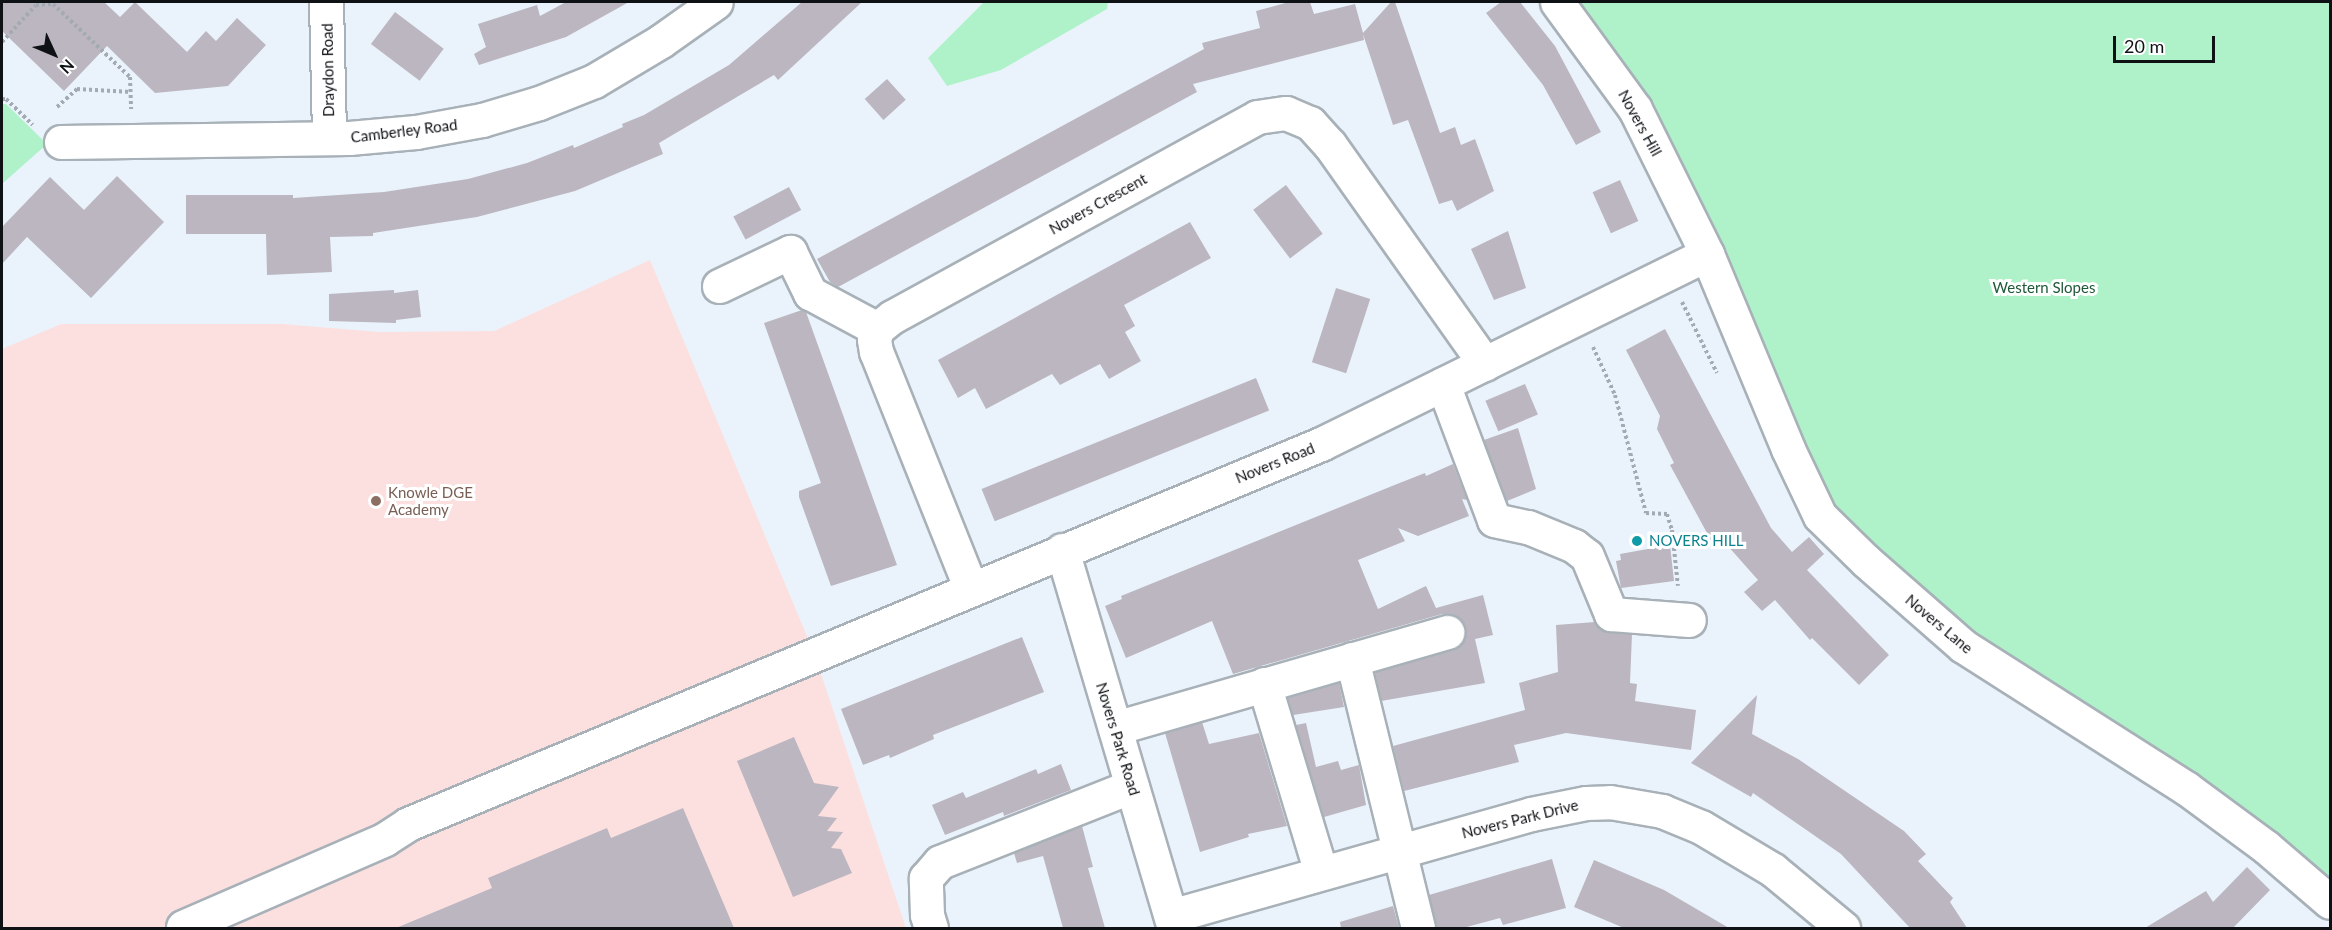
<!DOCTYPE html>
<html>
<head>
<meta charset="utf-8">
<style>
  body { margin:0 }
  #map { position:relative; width:2332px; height:930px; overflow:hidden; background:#eaf3fb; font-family:Lato,sans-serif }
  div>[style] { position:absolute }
  .education>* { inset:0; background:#fce0e0 }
  .green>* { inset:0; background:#aff2c9 }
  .building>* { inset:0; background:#bbb6c0; transform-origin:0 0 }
  .path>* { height:4px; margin-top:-2px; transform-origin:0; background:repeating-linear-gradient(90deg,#a3aab1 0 3px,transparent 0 6px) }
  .roads { filter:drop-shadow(2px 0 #a8b1b8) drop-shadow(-2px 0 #a8b1b8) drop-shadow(0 2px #a8b1b8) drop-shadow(0 -2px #a8b1b8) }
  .minor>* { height:33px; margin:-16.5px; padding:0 16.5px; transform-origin:16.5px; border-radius:16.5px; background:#fff }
  .dots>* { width:16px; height:16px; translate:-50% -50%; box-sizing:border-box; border:3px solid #fff; border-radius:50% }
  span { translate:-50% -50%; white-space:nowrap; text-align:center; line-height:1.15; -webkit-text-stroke:6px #fff; paint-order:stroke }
  .street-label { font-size:15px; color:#0f1215 }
  .park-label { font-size:15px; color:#1e5839 }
  .education-label { font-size:15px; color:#785e54 }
  .left { translate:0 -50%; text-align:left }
  .culture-label { font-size:15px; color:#0d838f }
  .frame { position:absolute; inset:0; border:3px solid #0f1215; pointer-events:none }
  .north { position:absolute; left:24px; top:24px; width:60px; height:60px; -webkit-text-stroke:4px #fff; paint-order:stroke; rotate:134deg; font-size:16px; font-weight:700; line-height:24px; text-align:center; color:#0f1215 }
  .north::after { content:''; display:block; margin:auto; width:21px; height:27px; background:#0f1215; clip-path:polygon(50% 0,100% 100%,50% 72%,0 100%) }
  .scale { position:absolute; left:2113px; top:36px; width:102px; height:27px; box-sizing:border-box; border:3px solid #0f1215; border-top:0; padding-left:8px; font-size:18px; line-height:21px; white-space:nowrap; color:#0f1215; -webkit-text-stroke:4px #fff; paint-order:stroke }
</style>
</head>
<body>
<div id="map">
  <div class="education">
    <i style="clip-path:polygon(650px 260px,814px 653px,906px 928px,2px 928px,2px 349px,61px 324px,282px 324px,379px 332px,494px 331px)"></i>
  </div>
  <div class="green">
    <i style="clip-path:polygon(984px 2px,1108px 2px,1107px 9px,1001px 70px,947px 86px,928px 58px)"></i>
    <i style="clip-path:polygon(1578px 2px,2330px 2px,2330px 881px,2278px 832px,1965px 639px,1831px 506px,1797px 446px,1726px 249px,1641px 98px)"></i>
    <i style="clip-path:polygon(2px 104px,6px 104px,47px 144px,2px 184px)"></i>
  </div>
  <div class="building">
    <i style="clip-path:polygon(2px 2px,104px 2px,120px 17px,135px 2px,187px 52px,206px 31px,216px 41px,237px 18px,266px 45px,228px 86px,155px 93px,107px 46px,64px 91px,2px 31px)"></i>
    <i style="clip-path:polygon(566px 2px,629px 2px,566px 37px,479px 65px,474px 54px,486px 47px,478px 24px,537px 5px,540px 16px)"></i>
    <i style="clip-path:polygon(802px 2px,862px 2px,778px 80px,774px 75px,659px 143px,663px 154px,575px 191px,477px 217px,373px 233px,373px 236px,330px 237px,332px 272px,267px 275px,266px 234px,186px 234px,186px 195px,293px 195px,293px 198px,384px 192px,468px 179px,527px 163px,573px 145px,574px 148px,623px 127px,622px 124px,644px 115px,729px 65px)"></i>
    <i style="clip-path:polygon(1289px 2px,1310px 2px,1314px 14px,1355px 4px,1363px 33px,1391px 2px,1395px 2px,1440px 133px,1455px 127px,1461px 145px,1475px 139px,1494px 191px,1457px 211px,1452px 200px,1439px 204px,1408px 120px,1393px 125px,1363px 34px,1364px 40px,1193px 84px,1197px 92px,1059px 167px,838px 287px,830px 282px,817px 259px,1204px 49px,1202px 43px,1260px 28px,1256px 11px)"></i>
    <i style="clip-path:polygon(1501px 2px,1520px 2px,1555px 46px,1601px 132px,1576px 145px,1543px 85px,1486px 13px)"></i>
    <i style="left:395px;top:12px;width:61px;height:40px;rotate:37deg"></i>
    <i style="left:887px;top:79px;width:28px;height:30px;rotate:48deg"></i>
    <i style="clip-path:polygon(117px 176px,164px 222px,91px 298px,27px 237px,2px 264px,2px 227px,50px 177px,84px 210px)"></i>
    <i style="left:1620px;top:180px;width:45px;height:30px;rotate:66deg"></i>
    <i style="left:1286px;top:185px;width:61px;height:41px;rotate:53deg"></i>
    <i style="left:789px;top:187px;width:26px;height:63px;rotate:62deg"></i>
    <i style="clip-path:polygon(1190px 222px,1211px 258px,1124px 305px,1135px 326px,1125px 332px,1141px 361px,1109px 379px,1100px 364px,1060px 385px,1052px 374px,986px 409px,975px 388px,958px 398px,938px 360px)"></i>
    <i style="clip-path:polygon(1508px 231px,1526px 288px,1494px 300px,1471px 249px)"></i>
    <i style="left:1336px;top:288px;width:36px;height:78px;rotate:18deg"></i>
    <i style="clip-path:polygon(394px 290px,394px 293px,418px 290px,421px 317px,396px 320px,396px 323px,329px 321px,329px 294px)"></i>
    <i style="clip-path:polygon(802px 310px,806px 312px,897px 565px,831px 586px,799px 497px,799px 491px,821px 483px,764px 323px)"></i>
    <i style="clip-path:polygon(1665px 329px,1771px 528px,1792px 552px,1809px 537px,1824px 554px,1807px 570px,1889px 655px,1859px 685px,1812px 638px,1810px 640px,1775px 600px,1762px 611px,1744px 592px,1758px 580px,1727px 545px,1713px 544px,1670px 465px,1674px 463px,1657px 429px,1660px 416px,1626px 350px)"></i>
    <i style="left:1256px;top:378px;width:35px;height:296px;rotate:68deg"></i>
    <i style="left:1525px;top:384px;width:33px;height:43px;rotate:67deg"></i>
    <i style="clip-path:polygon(1518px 428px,1536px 489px,1507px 501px,1484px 440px)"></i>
    <i style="clip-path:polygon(1453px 464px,1467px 500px,1462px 499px,1469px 516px,1418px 536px,1398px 528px,1405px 541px,1358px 560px,1378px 609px,1426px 586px,1436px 608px,1483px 595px,1493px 635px,1475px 639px,1485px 683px,1381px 701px,1375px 672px,1452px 650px,1461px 645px,1465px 636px,1465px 626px,1460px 618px,1451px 614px,1442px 614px,1233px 674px,1212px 621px,1126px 658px,1105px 606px,1122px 599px,1121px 596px,1397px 484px,1425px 473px,1426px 476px)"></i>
    <i style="clip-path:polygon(1670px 545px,1674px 581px,1621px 588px,1616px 561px,1621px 560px,1620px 554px)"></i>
    <i style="clip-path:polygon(1595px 622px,1601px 629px,1609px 633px,1632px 634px,1630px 683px,1637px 684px,1635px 701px,1696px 710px,1691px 750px,1566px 733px,1514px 745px,1519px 762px,1404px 791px,1393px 746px,1525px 710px,1519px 683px,1558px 672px,1556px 625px)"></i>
    <i style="clip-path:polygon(1022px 637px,1044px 692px,933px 735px,934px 739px,890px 758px,889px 755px,863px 765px,841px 709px)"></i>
    <i style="clip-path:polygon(1339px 683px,1344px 707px,1293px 715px,1288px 698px)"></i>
    <i style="clip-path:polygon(1757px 695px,1752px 734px,1798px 759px,1904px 831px,1926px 854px,1918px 861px,1953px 898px,1950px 902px,1967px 928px,1910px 928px,1841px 854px,1753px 793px,1751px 797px,1691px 763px)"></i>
    <i style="clip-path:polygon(1202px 722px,1209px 744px,1259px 733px,1287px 826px,1248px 834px,1249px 837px,1200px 852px,1165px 733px)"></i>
    <i style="clip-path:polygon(1306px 723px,1316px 767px,1338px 761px,1341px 770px,1359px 765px,1366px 805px,1324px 817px,1296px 725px)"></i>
    <i style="clip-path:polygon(794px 737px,814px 783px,839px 787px,818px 816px,837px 818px,827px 831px,843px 832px,831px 848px,841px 849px,852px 873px,793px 897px,737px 761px)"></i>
    <i style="clip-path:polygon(1061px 764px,1071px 790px,1004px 816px,1003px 812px,945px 835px,932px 805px,963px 792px,966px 798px,1036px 769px,1038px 774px)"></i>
    <i style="clip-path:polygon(683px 808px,734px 928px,396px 928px,492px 888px,488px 878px,607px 828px,611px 838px)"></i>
    <i style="clip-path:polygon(1082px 826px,1093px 867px,1088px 868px,1105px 928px,1063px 928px,1043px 856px,1017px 863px,1014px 853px)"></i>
    <i style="clip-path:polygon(1552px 859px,1566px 908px,1503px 925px,1500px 918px,1463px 928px,1436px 928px,1429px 895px)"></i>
    <i style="clip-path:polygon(1594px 860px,1664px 890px,1729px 928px,1624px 928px,1574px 907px)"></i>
    <i style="clip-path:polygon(2247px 867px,2270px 890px,2233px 928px,2145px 928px,2206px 891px,2213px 902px)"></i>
    <i style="clip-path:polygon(1393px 906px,1399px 928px,1341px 928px,1340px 922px)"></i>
  </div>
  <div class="path">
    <i style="left:2px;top:42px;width:50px;rotate:-47.4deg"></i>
    <i style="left:36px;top:5px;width:17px;rotate:-3deg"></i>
    <i style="left:53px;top:4px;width:106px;rotate:43.5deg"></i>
    <i style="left:130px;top:77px;width:32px;rotate:88deg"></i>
    <i style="left:2px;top:99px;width:4px"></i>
    <i style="left:6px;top:99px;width:37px;rotate:44deg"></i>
    <i style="left:57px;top:107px;width:27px;rotate:-42deg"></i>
    <i style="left:77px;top:89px;width:54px;rotate:3.2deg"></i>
    <i style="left:1682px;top:302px;width:79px;rotate:63.8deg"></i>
    <i style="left:1593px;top:347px;width:53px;rotate:65.4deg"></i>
    <i style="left:1615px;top:395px;width:122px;rotate:75.3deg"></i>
    <i style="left:1646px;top:513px;width:21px;rotate:3deg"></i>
    <i style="left:1667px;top:514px;width:17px;rotate:73deg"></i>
    <i style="left:1672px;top:530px;width:56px;rotate:83.9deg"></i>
  </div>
  <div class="roads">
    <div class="minor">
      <i style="left:326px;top:2px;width:136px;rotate:88.7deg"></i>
      <i style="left:1557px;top:2px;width:132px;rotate:53.9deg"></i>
      <i style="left:1635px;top:109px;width:162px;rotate:63.6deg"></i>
      <i style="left:1707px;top:254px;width:211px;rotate:67.4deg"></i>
      <i style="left:1788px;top:449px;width:74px;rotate:64.5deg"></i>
      <i style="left:1820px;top:516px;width:64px;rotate:44.4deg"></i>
      <i style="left:1866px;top:561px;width:129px;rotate:41.2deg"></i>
      <i style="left:1963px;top:646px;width:264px;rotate:32.5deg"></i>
      <i style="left:2186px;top:788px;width:99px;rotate:36.4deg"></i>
      <i style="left:2266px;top:847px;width:84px;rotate:40.7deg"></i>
      <i style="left:61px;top:142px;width:288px;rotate:-0.8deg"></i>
      <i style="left:349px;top:138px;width:67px;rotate:-5.1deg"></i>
      <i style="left:416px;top:132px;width:67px;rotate:-10.3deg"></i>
      <i style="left:482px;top:120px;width:59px;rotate:-16.6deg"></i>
      <i style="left:539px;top:103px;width:59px;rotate:-21.8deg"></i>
      <i style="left:594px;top:81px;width:78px;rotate:-30.8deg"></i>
      <i style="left:661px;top:41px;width:67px;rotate:-35.3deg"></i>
      <i style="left:719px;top:286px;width:79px;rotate:-25.6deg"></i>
      <i style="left:790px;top:252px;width:46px;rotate:64deg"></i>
      <i style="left:810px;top:293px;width:76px;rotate:28.2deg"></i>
      <i style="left:1443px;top:384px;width:145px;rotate:69.4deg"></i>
      <i style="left:1494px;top:520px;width:35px;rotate:12deg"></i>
      <i style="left:1528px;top:527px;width:50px;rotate:22.4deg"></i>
      <i style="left:1574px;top:546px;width:16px;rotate:38deg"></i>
      <i style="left:1587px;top:556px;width:63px;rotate:67.5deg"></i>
      <i style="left:1611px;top:614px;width:78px;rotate:4.4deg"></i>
      <i style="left:1062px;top:550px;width:394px;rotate:73.5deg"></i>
      <i style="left:971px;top:589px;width:255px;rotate:-111.8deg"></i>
      <i style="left:876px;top:352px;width:13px;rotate:-99deg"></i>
      <i style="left:874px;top:339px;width:10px;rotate:-73deg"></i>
      <i style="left:877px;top:329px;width:19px;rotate:-39deg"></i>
      <i style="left:892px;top:317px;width:416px;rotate:-28.7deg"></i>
      <i style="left:1257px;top:117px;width:29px;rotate:-8deg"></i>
      <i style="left:1286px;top:113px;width:26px;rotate:23deg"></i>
      <i style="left:1310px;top:123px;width:30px;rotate:48deg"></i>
      <i style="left:1330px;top:145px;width:268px;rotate:54.7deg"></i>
      <i style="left:1352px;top:659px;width:277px;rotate:76.2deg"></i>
      <i style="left:1264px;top:684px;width:197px;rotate:73.2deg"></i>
      <i style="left:1115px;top:728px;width:346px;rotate:-16.1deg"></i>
      <i style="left:1171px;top:916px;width:374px;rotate:-15.8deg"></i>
      <i style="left:1531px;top:814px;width:56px;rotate:-11.3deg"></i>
      <i style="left:1586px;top:803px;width:24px;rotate:-2deg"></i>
      <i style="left:1610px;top:802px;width:53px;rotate:9.8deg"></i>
      <i style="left:1662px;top:811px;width:42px;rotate:22.3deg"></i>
      <i style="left:1701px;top:827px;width:84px;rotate:30.8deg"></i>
      <i style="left:1773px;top:870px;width:91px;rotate:39.6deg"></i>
      <i style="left:183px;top:927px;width:220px;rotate:-23.5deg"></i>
      <i style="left:385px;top:839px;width:27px;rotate:-33deg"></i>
      <i style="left:408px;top:824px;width:989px;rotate:-22.6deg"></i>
      <i style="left:1321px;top:444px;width:430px;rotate:-26.2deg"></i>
      <i style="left:931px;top:928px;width:14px;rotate:-107deg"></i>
      <i style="left:927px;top:915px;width:37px;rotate:-92deg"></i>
      <i style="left:926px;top:878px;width:21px;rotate:-49deg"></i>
      <i style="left:940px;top:862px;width:206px;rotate:-21.6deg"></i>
    </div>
  </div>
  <div class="dots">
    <i style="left:376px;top:501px;background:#8d6e63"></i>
    <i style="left:1637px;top:541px;background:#0f9aa8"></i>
  </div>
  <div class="street-label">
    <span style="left:328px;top:70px;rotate:-91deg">Draydon Road</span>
    <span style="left:1640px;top:123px;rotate:61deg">Novers Hill</span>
    <span style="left:404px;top:131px;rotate:-7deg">Camberley Road</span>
    <span style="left:1098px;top:204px;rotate:-29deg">Novers Crescent</span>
    <span style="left:1275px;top:463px;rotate:-22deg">Novers Road</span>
    <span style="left:1939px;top:624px;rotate:40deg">Novers Lane</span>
    <span style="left:1118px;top:739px;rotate:73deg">Novers Park Road</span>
    <span style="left:1520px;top:819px;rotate:-14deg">Novers Park Drive</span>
  </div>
  <div class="park-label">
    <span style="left:2044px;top:288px">Western Slopes</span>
  </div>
  <div class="education-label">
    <span class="left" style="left:388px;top:501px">Knowle DGE<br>Academy</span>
  </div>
  <div class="culture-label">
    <span class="left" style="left:1649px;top:541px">NOVERS HILL</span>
  </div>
  <div class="frame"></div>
  <div class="north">N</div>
  <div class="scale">20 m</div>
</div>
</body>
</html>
